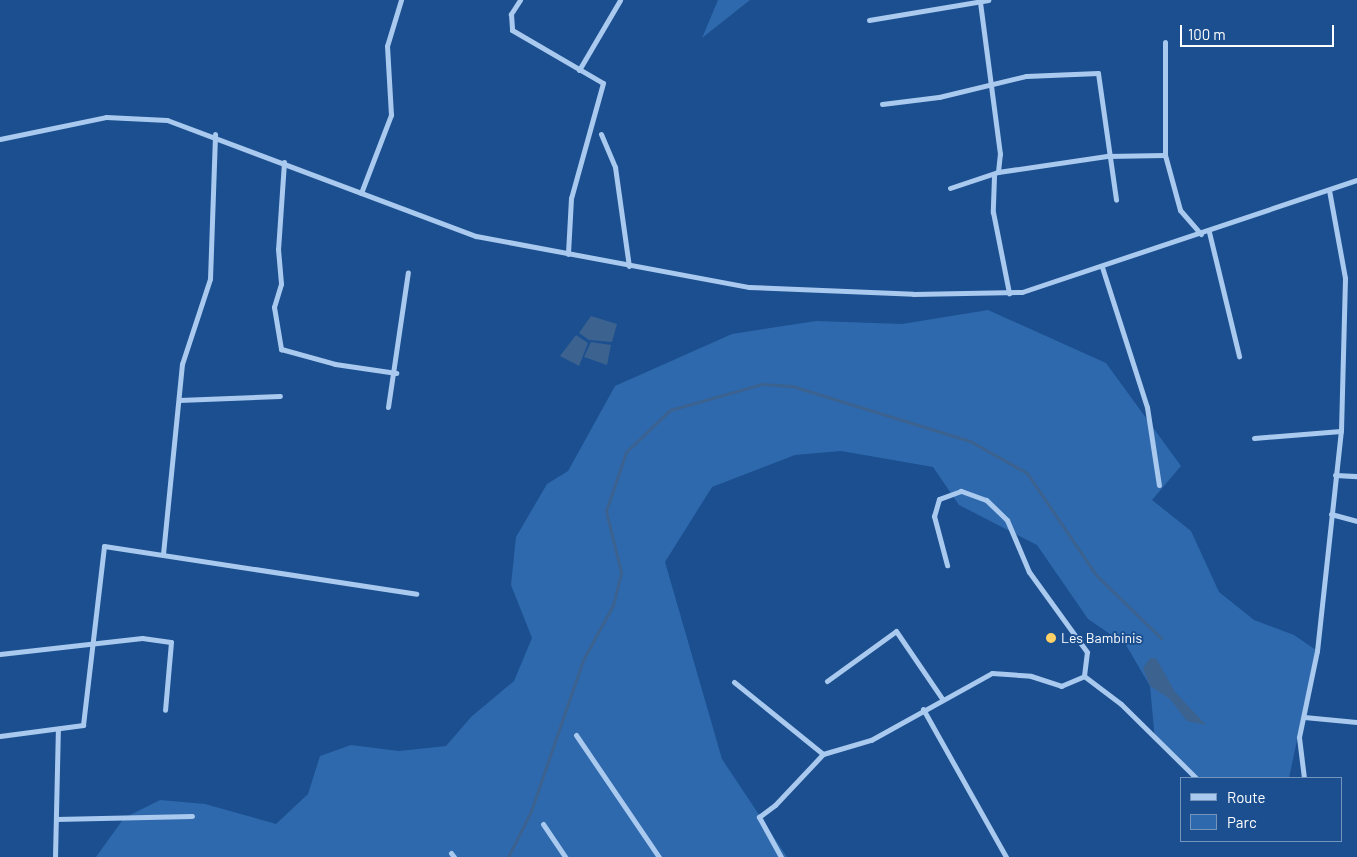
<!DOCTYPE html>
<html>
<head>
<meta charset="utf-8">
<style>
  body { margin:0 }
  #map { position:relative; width:1357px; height:857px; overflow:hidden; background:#1b4f8f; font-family:Barlow,sans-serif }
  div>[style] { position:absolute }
  .green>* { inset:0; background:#2e69ad }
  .water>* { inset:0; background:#3c6290 }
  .stream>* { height:3px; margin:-1.5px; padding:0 1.5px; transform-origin:1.5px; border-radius:1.5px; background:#3c6290 }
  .minor>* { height:5px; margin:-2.5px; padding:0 2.5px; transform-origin:2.5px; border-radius:2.5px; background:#a9c9ee }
  .dots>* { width:14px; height:14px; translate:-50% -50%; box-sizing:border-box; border:2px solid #1b4f8f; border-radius:50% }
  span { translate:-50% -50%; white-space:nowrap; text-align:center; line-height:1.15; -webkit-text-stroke:4px #1b4f8f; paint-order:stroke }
  .poi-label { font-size:14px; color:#fff }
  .left { translate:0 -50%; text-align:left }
  .legend { position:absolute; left:1180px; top:777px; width:162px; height:65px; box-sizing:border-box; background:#1b4f8f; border:1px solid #7695bc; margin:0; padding:6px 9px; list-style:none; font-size:15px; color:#fff }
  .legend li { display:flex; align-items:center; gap:10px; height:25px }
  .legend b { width:25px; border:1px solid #7695bc }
  .scale { position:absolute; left:1180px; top:25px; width:154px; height:22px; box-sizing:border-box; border:2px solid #fff; border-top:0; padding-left:6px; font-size:15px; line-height:18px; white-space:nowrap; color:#fff; -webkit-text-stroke:4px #1b4f8f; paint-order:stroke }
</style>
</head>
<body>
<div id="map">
  <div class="green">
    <i style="clip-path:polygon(718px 0,750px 0,702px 38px)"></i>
    <i style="clip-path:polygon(988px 310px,1106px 363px,1181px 466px,1152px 500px,1191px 531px,1219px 592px,1254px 620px,1294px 635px,1316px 650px,1289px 778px,1196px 778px,1155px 740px,1150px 686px,1126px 645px,1088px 619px,1037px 545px,959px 505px,933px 467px,841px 451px,795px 455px,712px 487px,665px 562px,722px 759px,787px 857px,96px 857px,124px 818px,160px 800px,205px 804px,276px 824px,308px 794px,320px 756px,351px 745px,399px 751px,446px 746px,471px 717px,514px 681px,532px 638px,511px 585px,516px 537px,547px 484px,568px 471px,615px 386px,732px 334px,816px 321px,902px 324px)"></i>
  </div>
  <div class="water">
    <i style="clip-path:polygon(591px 316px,617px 324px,612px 342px,589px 340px,579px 333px)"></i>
    <i style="clip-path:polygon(576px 335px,588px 343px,579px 366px,560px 356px)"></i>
    <i style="clip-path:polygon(591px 342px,611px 345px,607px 365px,584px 357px)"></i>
    <i style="clip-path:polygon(1150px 658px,1156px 658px,1175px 692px,1206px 725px,1187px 721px,1170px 699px,1150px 686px,1143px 668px)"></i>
  </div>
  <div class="stream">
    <i style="left:508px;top:857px;width:51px;rotate:-63.4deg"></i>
    <i style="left:531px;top:811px;width:160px;rotate:-71deg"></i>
    <i style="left:583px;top:660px;width:63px;rotate:-61.4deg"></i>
    <i style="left:613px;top:605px;width:34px;rotate:-76deg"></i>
    <i style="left:621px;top:572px;width:63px;rotate:-103.8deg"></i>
    <i style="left:606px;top:511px;width:62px;rotate:-71.3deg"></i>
    <i style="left:626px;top:452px;width:61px;rotate:-43.7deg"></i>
    <i style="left:670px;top:410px;width:96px;rotate:-15.8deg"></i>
    <i style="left:762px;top:384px;width:30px;rotate:4deg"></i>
    <i style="left:792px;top:386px;width:186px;rotate:17.2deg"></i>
    <i style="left:970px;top:441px;width:65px;rotate:29.3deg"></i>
    <i style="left:1027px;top:473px;width:123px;rotate:55.9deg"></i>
    <i style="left:1096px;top:575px;width:91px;rotate:44.1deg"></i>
  </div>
  <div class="minor">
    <i style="left:520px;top:0;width:17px;rotate:123deg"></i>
    <i style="left:511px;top:14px;width:16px;rotate:86deg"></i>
    <i style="left:512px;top:30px;width:105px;rotate:30.2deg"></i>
    <i style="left:603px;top:83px;width:119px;rotate:105.5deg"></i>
    <i style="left:571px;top:198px;width:56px;rotate:93.1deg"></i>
    <i style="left:869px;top:20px;width:121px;rotate:-9.5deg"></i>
    <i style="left:1165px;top:42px;width:113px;rotate:90deg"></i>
    <i style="left:1165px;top:155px;width:57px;rotate:74.7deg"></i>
    <i style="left:1180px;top:210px;width:32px;rotate:49deg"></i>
    <i style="left:579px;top:70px;width:81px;rotate:-59.6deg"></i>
    <i style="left:882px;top:104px;width:57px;rotate:-7deg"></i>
    <i style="left:939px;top:97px;width:89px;rotate:-13.6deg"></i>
    <i style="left:1026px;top:76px;width:72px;rotate:-2.4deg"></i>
    <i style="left:1098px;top:73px;width:128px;rotate:81.9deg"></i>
    <i style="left:601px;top:134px;width:36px;rotate:67deg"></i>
    <i style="left:615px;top:167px;width:100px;rotate:82deg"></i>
    <i style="left:0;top:139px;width:108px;rotate:-11.7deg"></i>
    <i style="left:106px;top:117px;width:61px;rotate:2.8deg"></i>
    <i style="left:167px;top:120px;width:330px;rotate:20.6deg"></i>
    <i style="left:476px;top:236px;width:278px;rotate:10.6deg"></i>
    <i style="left:749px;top:287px;width:164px;rotate:2.4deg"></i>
    <i style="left:913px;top:294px;width:109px;rotate:-1.1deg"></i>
    <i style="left:1022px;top:292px;width:353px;rotate:-18.5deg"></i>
    <i style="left:284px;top:162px;width:87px;rotate:93.9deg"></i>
    <i style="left:278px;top:249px;width:35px;rotate:85deg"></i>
    <i style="left:281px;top:284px;width:24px;rotate:107deg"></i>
    <i style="left:274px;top:307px;width:43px;rotate:80.5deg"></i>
    <i style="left:281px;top:349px;width:56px;rotate:15.5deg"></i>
    <i style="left:335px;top:364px;width:62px;rotate:8.4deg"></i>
    <i style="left:998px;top:172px;width:110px;rotate:-8.4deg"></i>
    <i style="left:1107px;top:156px;width:58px;rotate:-1deg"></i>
    <i style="left:994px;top:176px;width:36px;rotate:92deg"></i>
    <i style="left:993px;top:212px;width:83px;rotate:78.8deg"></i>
    <i style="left:950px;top:188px;width:51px;rotate:-18.4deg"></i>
    <i style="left:998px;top:172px;width:18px;rotate:-84deg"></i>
    <i style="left:1000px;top:154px;width:153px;rotate:-97.5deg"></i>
    <i style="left:361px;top:193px;width:84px;rotate:-69deg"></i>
    <i style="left:391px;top:115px;width:69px;rotate:-93.3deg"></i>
    <i style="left:387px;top:46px;width:48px;rotate:-73.1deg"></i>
    <i style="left:1209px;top:232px;width:128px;rotate:76.4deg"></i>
    <i style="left:1102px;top:267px;width:147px;rotate:72.2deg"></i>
    <i style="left:1147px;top:407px;width:79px;rotate:81.3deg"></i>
    <i style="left:179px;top:400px;width:101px;rotate:-2.3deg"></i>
    <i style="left:388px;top:407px;width:136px;rotate:-81.6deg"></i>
    <i style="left:1254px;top:438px;width:87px;rotate:-4.6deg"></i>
    <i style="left:1341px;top:431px;width:153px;rotate:-88.5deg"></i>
    <i style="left:1345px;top:278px;width:89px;rotate:-100.3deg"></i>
    <i style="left:1335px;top:475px;width:22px;rotate:3deg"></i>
    <i style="left:1331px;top:514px;width:27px;rotate:15deg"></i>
    <i style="left:163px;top:554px;width:191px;rotate:-84.3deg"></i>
    <i style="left:182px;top:364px;width:89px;rotate:-71.8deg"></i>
    <i style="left:210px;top:279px;width:145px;rotate:-88deg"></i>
    <i style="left:0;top:654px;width:143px;rotate:-6.4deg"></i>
    <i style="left:142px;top:638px;width:29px;rotate:8deg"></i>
    <i style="left:171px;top:642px;width:68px;rotate:95deg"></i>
    <i style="left:1084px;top:676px;width:46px;rotate:37.1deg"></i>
    <i style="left:1121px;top:704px;width:105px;rotate:44.6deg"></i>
    <i style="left:827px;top:681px;width:85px;rotate:-35.9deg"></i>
    <i style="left:896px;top:631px;width:83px;rotate:55.7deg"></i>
    <i style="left:734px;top:682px;width:114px;rotate:39deg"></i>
    <i style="left:923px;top:709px;width:170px;rotate:60.7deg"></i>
    <i style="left:1304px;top:717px;width:53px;rotate:5.4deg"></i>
    <i style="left:576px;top:735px;width:148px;rotate:55.8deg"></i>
    <i style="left:0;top:736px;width:84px;rotate:-7.5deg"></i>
    <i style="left:83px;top:725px;width:180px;rotate:-83.3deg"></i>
    <i style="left:104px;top:546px;width:316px;rotate:8.7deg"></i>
    <i style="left:1304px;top:778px;width:41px;rotate:-97deg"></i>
    <i style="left:1299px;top:737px;width:88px;rotate:-78.2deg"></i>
    <i style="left:1317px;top:651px;width:221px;rotate:-83.8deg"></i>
    <i style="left:56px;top:819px;width:136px;rotate:-1.3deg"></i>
    <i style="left:543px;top:824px;width:40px;rotate:56deg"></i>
    <i style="left:451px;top:853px;width:5px;rotate:53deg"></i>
    <i style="left:55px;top:857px;width:128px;rotate:-88.7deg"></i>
    <i style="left:781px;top:857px;width:46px;rotate:-118.8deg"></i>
    <i style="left:759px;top:817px;width:20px;rotate:-37deg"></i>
    <i style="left:775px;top:805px;width:70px;rotate:-46.7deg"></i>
    <i style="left:823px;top:754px;width:50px;rotate:-16.3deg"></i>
    <i style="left:871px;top:740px;width:138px;rotate:-29deg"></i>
    <i style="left:992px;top:673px;width:39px;rotate:4deg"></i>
    <i style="left:1031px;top:676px;width:32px;rotate:18deg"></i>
    <i style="left:1061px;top:686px;width:25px;rotate:-23deg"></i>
    <i style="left:1084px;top:676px;width:24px;rotate:-83deg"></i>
    <i style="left:1087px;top:652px;width:99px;rotate:-125.9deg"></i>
    <i style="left:1029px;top:572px;width:56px;rotate:-112.9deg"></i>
    <i style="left:1007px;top:520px;width:29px;rotate:-136deg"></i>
    <i style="left:986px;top:500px;width:27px;rotate:-160deg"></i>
    <i style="left:961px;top:491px;width:23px;rotate:160deg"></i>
    <i style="left:939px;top:499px;width:18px;rotate:106deg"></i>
    <i style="left:934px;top:516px;width:51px;rotate:75.1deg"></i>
  </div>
  <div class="dots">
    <i style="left:1051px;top:638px;background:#ffd166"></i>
  </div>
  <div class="poi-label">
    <span class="left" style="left:1061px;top:638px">Les Bambinis</span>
  </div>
  <ul class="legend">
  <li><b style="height:6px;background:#a9c9ee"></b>Route</li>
  <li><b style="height:14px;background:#2e69ad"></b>Parc</li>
  </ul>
  <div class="scale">100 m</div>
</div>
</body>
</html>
